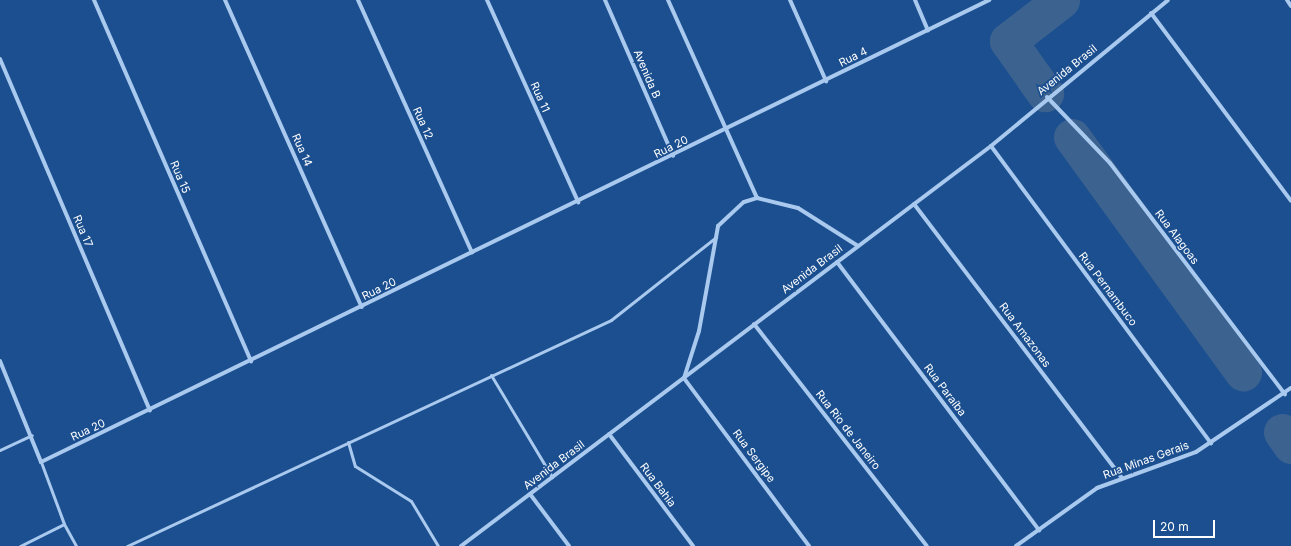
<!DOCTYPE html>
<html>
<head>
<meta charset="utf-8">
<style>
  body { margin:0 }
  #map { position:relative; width:1291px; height:546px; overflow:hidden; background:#1b4f8f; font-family:Inter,sans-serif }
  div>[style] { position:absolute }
  .river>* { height:37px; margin:-18.5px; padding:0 18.5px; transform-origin:18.5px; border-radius:18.5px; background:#3c6290 }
  .lane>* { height:3px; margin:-1.5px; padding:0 1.5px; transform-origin:1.5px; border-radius:1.5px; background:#a9c9ee }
  .street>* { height:4px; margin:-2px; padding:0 2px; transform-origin:2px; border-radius:2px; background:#a9c9ee }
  span { translate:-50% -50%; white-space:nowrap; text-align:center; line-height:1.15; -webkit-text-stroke:3.5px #1b4f8f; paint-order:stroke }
  .street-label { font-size:11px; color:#fff }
  .scale { position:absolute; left:1153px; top:520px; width:62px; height:18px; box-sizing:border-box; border:2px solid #fff; border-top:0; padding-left:5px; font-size:12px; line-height:14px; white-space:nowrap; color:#fff; -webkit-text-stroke:3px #1b4f8f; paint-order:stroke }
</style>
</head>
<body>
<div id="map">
  <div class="river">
    <i style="left:1034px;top:78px;width:19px;rotate:54deg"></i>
    <i style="left:1045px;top:93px;width:64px;rotate:-125.4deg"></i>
    <i style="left:1008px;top:41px;width:67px;rotate:-37.7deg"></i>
    <i style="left:1072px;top:137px;width:291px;rotate:54deg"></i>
    <i style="left:1282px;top:432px;width:16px;rotate:55deg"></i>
  </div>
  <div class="lane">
    <i style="left:491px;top:375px;width:119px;rotate:59.1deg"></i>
    <i style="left:348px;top:442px;width:25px;rotate:74deg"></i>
    <i style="left:355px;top:466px;width:66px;rotate:32deg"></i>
    <i style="left:411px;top:501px;width:52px;rotate:59deg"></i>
    <i style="left:0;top:450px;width:35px;rotate:-25deg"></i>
    <i style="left:41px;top:462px;width:66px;rotate:69.6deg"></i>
    <i style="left:64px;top:524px;width:25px;rotate:61deg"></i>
    <i style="left:20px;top:546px;width:49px;rotate:-26.6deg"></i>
    <i style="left:127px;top:546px;width:534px;rotate:-25.03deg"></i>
    <i style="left:611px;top:320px;width:134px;rotate:-38.3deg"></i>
  </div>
  <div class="street">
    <i style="left:94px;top:0;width:394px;rotate:66.5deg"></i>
    <i style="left:225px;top:0;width:336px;rotate:66deg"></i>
    <i style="left:358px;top:0;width:277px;rotate:65.7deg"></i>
    <i style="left:487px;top:0;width:222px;rotate:65.7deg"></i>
    <i style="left:605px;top:0;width:170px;rotate:66.4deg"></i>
    <i style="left:668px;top:0;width:217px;rotate:65.8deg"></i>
    <i style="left:790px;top:0;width:89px;rotate:66deg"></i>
    <i style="left:915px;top:0;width:33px;rotate:67deg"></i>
    <i style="left:1287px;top:0;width:7px;rotate:56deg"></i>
    <i style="left:1151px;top:13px;width:234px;rotate:53.3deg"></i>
    <i style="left:0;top:59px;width:382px;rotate:66.9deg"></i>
    <i style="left:1047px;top:97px;width:91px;rotate:46.3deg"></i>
    <i style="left:1110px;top:163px;width:290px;rotate:52.9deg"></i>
    <i style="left:991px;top:146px;width:370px;rotate:53.5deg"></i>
    <i style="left:914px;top:204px;width:343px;rotate:52.8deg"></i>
    <i style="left:837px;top:262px;width:336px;rotate:53deg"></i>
    <i style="left:754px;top:324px;width:281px;rotate:52.1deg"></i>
    <i style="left:0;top:361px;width:109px;rotate:67.9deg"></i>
    <i style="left:41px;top:462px;width:1055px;rotate:-25.98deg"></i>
    <i style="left:609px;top:434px;width:140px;rotate:53.1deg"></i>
    <i style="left:530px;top:494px;width:65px;rotate:53.1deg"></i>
    <i style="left:461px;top:546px;width:664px;rotate:-37.04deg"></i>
    <i style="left:991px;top:146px;width:229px;rotate:-39.5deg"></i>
    <i style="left:809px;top:546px;width:209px;rotate:-126.7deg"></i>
    <i style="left:684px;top:378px;width:49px;rotate:-72.3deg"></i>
    <i style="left:699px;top:331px;width:107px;rotate:-79.7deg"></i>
    <i style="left:718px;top:226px;width:35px;rotate:-43deg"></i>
    <i style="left:744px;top:202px;width:14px;rotate:-17deg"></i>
    <i style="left:757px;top:198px;width:42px;rotate:13.7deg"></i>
    <i style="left:798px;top:208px;width:71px;rotate:32.3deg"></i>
    <i style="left:1016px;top:546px;width:100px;rotate:-35.6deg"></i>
    <i style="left:1097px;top:488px;width:105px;rotate:-20deg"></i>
    <i style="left:1196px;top:452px;width:115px;rotate:-34deg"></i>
  </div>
  <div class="street-label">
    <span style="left:853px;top:57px;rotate:-26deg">Rua 4</span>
    <span style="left:1067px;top:70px;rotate:-39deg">Avenida Brasil</span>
    <span style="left:647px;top:74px;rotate:67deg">Avenida B</span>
    <span style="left:540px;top:97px;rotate:66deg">Rua 11</span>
    <span style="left:423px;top:123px;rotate:66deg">Rua 12</span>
    <span style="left:671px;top:147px;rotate:-26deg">Rua 20</span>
    <span style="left:302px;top:150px;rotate:66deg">Rua 14</span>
    <span style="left:180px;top:177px;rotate:67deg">Rua 15</span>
    <span style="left:83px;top:231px;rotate:67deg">Rua 17</span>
    <span style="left:1177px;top:237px;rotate:53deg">Rua Alagoas</span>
    <span style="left:812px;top:269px;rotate:-37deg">Avenida Brasil</span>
    <span style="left:379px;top:289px;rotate:-26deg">Rua 20</span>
    <span style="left:1108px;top:289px;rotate:53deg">Rua Pernambuco</span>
    <span style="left:1025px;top:335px;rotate:53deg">Rua Amazonas</span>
    <span style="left:945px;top:390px;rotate:53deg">Rua Paraíba</span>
    <span style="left:88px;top:430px;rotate:-25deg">Rua 20</span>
    <span style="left:848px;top:430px;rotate:52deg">Rua Rio de Janeiro</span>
    <span style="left:754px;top:456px;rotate:53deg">Rua Sergipe</span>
    <span style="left:1146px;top:460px;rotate:-20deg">Rua Minas Gerais</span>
    <span style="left:554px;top:465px;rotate:-37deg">Avenida Brasil</span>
    <span style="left:658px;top:485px;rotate:53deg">Rua Bahia</span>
  </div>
  <div class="scale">20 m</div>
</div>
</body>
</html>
